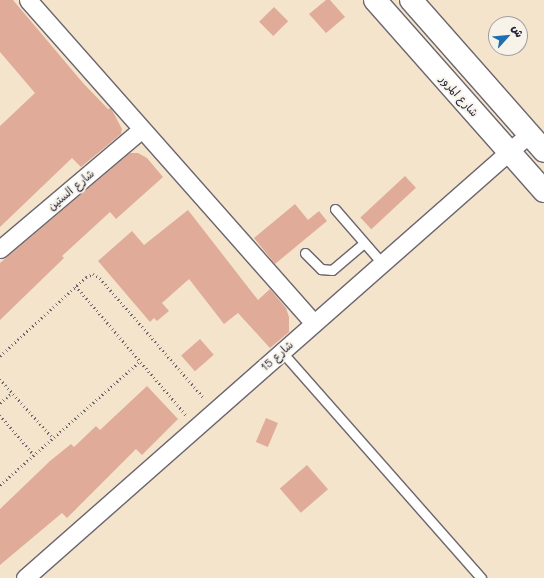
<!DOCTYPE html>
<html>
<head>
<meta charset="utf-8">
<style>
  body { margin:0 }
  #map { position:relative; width:544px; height:578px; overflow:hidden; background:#f4e4cc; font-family:Mali,"Playpen Sans Arabic",sans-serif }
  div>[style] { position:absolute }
  .building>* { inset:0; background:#e0ac99; transform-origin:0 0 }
  .path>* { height:2.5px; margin-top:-1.25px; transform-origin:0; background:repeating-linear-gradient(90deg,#6c666e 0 1px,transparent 0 4px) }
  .roads { filter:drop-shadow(1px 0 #6c666e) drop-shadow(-1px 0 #6c666e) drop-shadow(0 1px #6c666e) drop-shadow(0 -1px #6c666e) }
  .service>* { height:9px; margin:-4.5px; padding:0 4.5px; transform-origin:4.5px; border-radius:4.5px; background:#fff }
  .minor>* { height:17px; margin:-8.5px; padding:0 8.5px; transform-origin:8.5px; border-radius:8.5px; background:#fff }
  .tertiary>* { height:22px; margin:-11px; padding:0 11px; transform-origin:11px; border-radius:11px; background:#fff }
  span { translate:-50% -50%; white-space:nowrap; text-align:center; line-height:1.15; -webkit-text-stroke:4px #f7f3e8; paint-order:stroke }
  .street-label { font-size:11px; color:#22223b }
  .north { position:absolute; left:488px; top:16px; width:40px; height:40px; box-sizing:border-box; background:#f7f3e8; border:1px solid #a29fa3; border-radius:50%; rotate:63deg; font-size:11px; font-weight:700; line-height:16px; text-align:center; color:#22223b }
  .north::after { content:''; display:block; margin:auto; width:14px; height:18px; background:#1f6fb2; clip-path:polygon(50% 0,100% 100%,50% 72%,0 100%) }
</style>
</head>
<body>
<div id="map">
  <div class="building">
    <i style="clip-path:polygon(0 0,13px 0,83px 83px,108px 109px,111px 108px,122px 129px,121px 134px,81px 167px,72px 158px,0 227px,0 126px,35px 93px,0 52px)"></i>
    <i style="clip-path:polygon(326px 0,330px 0,345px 17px,326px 33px,309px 14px)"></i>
    <i style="left:274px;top:7px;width:20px;height:21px;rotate:45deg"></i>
    <i style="clip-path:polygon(130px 153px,138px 153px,147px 158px,163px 177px,116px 219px,110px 212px,62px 256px,64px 258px,0 320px,0 263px)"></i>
    <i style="left:405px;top:176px;width:16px;height:61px;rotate:47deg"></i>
    <i style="clip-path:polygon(295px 204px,308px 220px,319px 211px,327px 221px,275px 264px,254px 238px)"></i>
    <i style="clip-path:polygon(188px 210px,258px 300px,270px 289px,286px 308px,289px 317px,289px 332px,270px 348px,238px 313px,224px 324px,189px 279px,162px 303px,169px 311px,157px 321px,154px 318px,150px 322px,98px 261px,132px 231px,144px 245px)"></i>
    <i style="left:200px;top:339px;width:21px;height:25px;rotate:49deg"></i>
    <i style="clip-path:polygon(147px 386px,178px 419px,142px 455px,136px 449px,67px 518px,62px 513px,0 565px,0 509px,50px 461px,71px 444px,74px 447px,96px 426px,100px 430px)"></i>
    <i style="left:266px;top:418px;width:13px;height:26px;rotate:23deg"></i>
    <i style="left:307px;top:465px;width:32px;height:36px;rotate:49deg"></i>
  </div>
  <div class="path">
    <i style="left:76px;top:286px;width:170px;rotate:49.5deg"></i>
    <i style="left:0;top:356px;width:117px;rotate:-42.6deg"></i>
    <i style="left:86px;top:277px;width:8px;rotate:-23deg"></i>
    <i style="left:93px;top:274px;width:8px;rotate:30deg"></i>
    <i style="left:100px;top:278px;width:159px;rotate:49.1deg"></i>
    <i style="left:0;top:379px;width:79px;rotate:48.1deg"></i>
    <i style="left:0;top:403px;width:16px;rotate:-40deg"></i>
    <i style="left:0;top:415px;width:52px;rotate:49.6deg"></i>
    <i style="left:0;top:485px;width:187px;rotate:-41.5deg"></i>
  </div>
  <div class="roads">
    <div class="service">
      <i style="left:335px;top:209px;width:72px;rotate:49deg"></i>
      <i style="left:305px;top:253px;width:23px;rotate:45deg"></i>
      <i style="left:321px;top:269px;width:11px;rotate:5deg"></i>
      <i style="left:332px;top:270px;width:42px;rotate:-40.2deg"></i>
      <i style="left:282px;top:352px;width:301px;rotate:48.6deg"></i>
    </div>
    <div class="minor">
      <i style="left:28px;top:0;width:431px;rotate:48.5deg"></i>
      <i style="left:0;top:249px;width:185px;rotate:-40.2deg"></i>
      <i style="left:25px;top:578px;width:672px;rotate:-41.38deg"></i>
    </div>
    <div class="tertiary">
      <i style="left:375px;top:0;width:255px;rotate:48.5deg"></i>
      <i style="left:411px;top:0;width:201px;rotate:48.6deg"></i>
    </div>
  </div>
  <div class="street-label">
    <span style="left:459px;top:96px;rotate:48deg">شارع المرور</span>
    <span style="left:71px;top:190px;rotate:-40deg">شارع الستين</span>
    <span style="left:277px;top:356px;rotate:-42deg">شارع 15</span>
  </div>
  <div class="north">ش</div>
</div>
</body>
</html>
